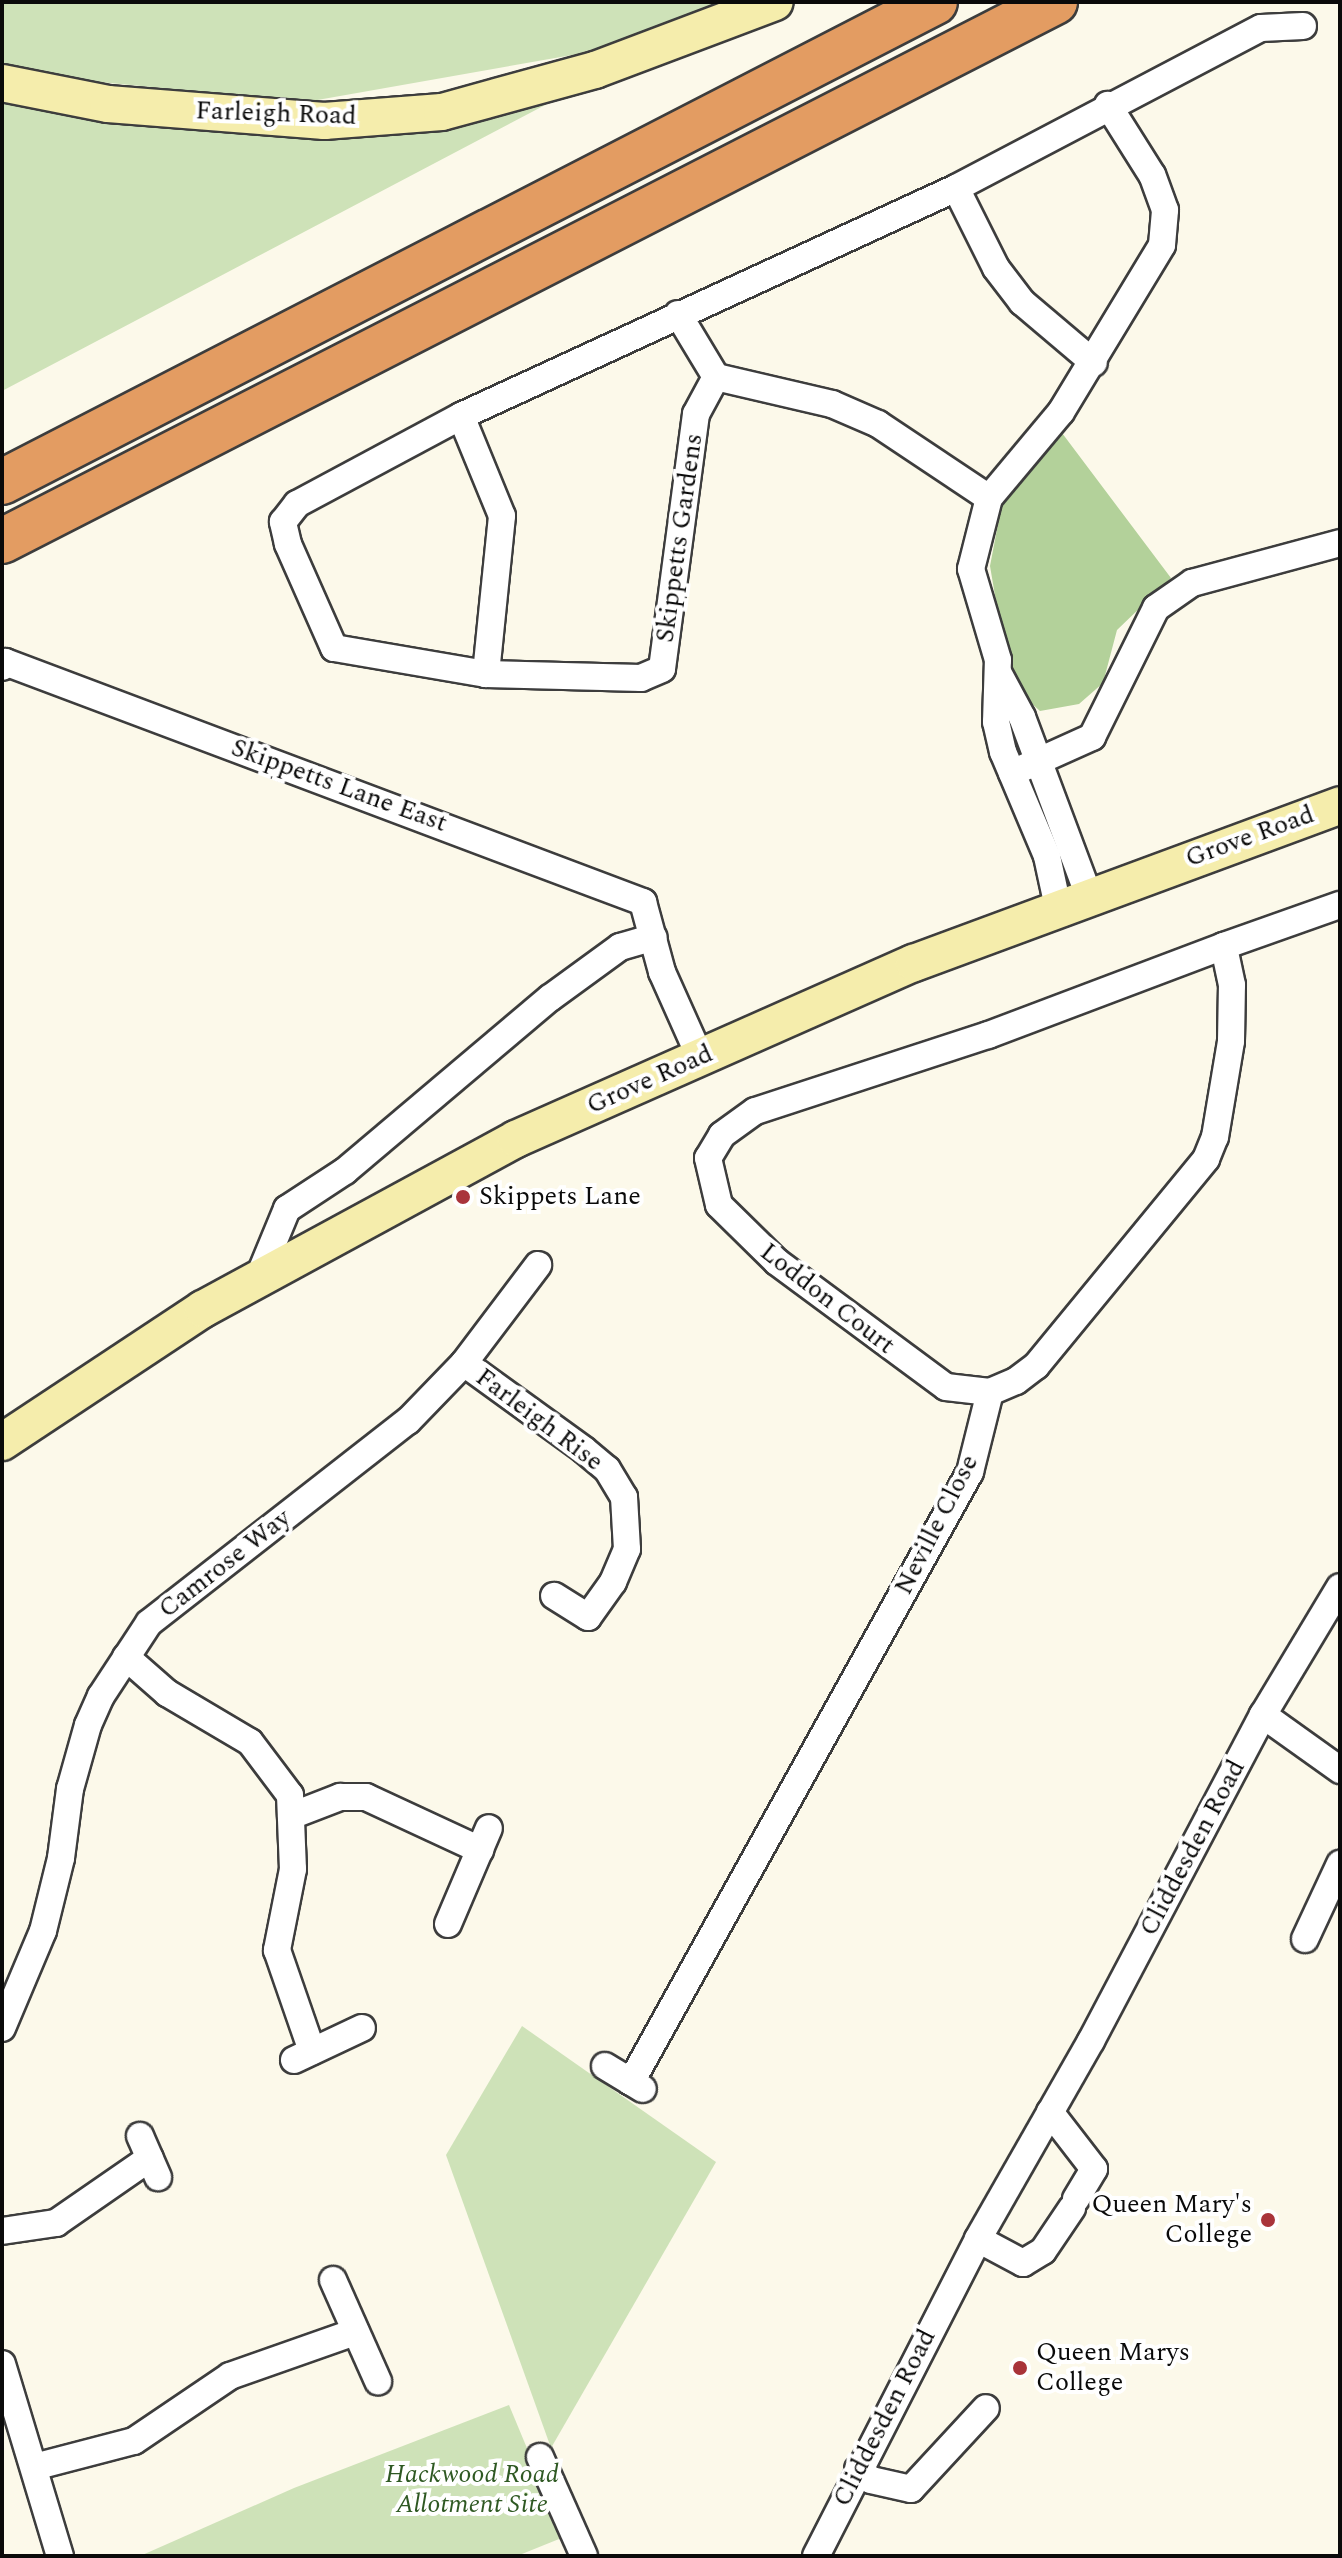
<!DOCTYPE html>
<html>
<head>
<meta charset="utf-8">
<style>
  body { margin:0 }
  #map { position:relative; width:1342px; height:2558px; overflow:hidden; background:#fcf9ea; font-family:Spectral,serif }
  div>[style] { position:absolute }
  .green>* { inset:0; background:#cee2b8 }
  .forest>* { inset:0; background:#b3d19a }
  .roads { filter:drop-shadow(2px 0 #3d3d3d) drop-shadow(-2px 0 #3d3d3d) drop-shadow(0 2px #3d3d3d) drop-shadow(0 -2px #3d3d3d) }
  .street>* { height:26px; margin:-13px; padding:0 13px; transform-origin:13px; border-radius:13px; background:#fff }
  .secondary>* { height:36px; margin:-18px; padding:0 18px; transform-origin:18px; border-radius:18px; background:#f5edac }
  .highway>* { height:44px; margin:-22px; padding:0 22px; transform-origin:22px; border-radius:22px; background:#e39c62 }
  .dots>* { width:22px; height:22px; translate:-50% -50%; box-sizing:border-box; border:4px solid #fff; border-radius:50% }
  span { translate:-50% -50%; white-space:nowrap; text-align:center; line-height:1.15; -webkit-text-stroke:8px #fff; paint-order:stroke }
  .street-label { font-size:26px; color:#0a0a0a }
  .poi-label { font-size:26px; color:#0a0a0a }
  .left { translate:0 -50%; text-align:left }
  .right { translate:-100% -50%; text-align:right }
  .park-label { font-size:26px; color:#2f5923; font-style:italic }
  .frame { position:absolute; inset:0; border:4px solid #0a0a0a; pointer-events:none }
</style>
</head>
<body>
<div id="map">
  <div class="green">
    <i style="clip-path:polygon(2px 2px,740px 2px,578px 54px,306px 102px,79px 80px,2px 63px)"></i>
    <i style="clip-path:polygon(2px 96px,331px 138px,549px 103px,2px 391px)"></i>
    <i style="clip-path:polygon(522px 2026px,716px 2162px,551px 2448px,446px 2155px)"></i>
    <i style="clip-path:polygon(509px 2405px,564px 2537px,517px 2556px,140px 2556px,294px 2488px)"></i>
  </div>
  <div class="forest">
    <i style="clip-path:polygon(1062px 433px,1171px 578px,1117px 630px,1103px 683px,1079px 704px,1040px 711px,1010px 684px,990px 566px,1004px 493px)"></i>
  </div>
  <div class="roads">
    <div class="street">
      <i style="left:956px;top:188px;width:89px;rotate:63.4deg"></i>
      <i style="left:996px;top:268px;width:43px;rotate:52.6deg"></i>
      <i style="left:1022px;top:302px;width:94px;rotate:40.3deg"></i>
      <i style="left:678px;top:314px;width:74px;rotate:58.9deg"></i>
      <i style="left:716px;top:377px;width:119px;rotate:13.1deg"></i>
      <i style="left:832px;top:404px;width:50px;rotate:23.5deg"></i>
      <i style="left:878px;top:424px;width:133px;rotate:33.7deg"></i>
      <i style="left:716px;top:377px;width:42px;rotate:118.4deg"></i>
      <i style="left:696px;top:414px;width:257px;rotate:97.6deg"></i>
      <i style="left:662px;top:669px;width:23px;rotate:157deg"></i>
      <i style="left:641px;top:678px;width:155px;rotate:-178.5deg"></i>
      <i style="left:486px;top:674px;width:154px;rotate:-170.3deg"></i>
      <i style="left:334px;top:648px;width:114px;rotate:-113.9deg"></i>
      <i style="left:288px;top:544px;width:23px;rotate:-103deg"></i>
      <i style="left:283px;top:522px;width:23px;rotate:-52deg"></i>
      <i style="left:297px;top:504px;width:186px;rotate:-28.2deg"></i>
      <i style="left:461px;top:416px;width:545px;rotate:-24.73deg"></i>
      <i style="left:956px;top:188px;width:344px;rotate:-27.7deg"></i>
      <i style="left:1261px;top:28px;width:42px;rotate:-2.7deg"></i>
      <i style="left:461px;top:416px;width:108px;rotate:67.7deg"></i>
      <i style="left:502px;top:516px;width:159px;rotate:95.8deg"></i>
      <i style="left:2px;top:667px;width:6px;rotate:-59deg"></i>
      <i style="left:5px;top:662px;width:682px;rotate:20.62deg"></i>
      <i style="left:643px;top:902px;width:73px;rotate:74.8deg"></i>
      <i style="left:662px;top:972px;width:93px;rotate:65.9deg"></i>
      <i style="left:999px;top:674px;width:49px;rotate:61.9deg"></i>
      <i style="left:1022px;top:717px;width:191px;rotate:69.5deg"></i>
      <i style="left:1012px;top:773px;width:88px;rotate:-24.2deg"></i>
      <i style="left:1092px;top:737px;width:144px;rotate:-63.6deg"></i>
      <i style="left:1156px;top:608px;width:44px;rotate:-34.8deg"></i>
      <i style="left:1192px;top:583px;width:153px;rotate:-15.1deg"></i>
      <i style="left:1058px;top:907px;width:52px;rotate:-102.2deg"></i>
      <i style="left:1047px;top:856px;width:113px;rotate:-112.9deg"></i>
      <i style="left:1003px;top:752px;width:31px;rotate:-103deg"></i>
      <i style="left:996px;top:722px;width:62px;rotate:-88.2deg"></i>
      <i style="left:998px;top:660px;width:95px;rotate:-106.5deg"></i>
      <i style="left:971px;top:569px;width:73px;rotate:-75.8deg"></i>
      <i style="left:989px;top:498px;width:112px;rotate:-50.1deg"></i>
      <i style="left:1061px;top:412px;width:195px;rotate:-58.8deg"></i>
      <i style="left:1162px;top:245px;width:35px;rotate:-85deg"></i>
      <i style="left:1165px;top:210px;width:37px;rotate:-110deg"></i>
      <i style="left:1152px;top:175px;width:83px;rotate:-122.2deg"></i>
      <i style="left:1224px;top:946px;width:252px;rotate:159.3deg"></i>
      <i style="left:988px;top:1035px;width:245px;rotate:161.9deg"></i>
      <i style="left:755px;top:1111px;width:41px;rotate:144deg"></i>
      <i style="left:722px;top:1135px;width:27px;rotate:121deg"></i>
      <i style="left:708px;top:1158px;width:48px;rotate:76.8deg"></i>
      <i style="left:719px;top:1205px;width:81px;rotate:44.5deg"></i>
      <i style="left:777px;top:1262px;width:210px;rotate:36.5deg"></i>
      <i style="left:946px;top:1387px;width:44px;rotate:6.5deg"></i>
      <i style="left:990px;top:1392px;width:28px;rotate:-23deg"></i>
      <i style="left:1016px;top:1381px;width:25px;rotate:-37deg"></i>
      <i style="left:1036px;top:1366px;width:268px;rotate:-50.6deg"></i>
      <i style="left:1206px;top:1159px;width:24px;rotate:-68deg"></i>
      <i style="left:1215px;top:1137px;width:97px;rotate:-80.5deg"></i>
      <i style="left:1231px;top:1041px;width:56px;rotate:-89deg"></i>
      <i style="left:1232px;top:985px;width:40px;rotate:-102deg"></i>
      <i style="left:1224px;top:946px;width:123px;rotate:-19.5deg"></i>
      <i style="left:258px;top:1279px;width:76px;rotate:-67.5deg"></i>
      <i style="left:287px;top:1209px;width:69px;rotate:-33.2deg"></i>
      <i style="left:345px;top:1171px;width:268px;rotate:-40.2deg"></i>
      <i style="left:550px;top:998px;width:87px;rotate:-36.1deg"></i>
      <i style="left:620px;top:947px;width:35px;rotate:-16deg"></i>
      <i style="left:464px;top:1363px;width:148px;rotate:35.9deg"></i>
      <i style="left:584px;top:1450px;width:30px;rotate:40deg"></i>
      <i style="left:607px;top:1469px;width:33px;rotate:59deg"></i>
      <i style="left:624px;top:1497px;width:52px;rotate:86.7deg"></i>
      <i style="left:627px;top:1549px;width:36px;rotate:113deg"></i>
      <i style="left:613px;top:1582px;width:43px;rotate:125.5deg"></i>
      <i style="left:588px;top:1617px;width:40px;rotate:-148deg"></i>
      <i style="left:126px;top:1657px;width:55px;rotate:41.3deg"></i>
      <i style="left:167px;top:1693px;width:96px;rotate:30.6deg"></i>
      <i style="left:250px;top:1742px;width:66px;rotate:53deg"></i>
      <i style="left:290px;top:1795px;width:74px;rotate:87.7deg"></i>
      <i style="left:293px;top:1869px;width:83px;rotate:101.2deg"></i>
      <i style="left:277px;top:1950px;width:107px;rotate:70.9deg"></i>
      <i style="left:1263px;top:1715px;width:95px;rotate:35.5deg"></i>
      <i style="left:291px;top:1816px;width:53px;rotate:-21.2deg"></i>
      <i style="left:340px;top:1797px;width:26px"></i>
      <i style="left:366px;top:1797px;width:126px;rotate:24.9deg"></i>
      <i style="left:448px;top:1924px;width:104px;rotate:-66.9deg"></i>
      <i style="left:1305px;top:1939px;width:83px;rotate:-65deg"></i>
      <i style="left:2px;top:2028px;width:105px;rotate:-67.1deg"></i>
      <i style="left:43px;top:1931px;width:75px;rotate:-76.1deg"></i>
      <i style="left:61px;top:1858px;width:70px;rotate:-82.6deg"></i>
      <i style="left:70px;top:1789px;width:66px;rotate:-74.3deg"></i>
      <i style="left:88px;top:1725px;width:32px;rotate:-66deg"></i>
      <i style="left:101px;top:1696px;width:87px;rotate:-56.7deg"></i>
      <i style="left:149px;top:1623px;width:328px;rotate:-38deg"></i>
      <i style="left:408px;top:1421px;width:81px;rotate:-46deg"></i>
      <i style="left:464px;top:1363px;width:123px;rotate:-52.9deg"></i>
      <i style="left:294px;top:2060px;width:75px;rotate:-25.2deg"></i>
      <i style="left:605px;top:2066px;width:44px;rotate:31.2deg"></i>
      <i style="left:631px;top:2082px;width:698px;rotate:-60.94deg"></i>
      <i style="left:970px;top:1472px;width:82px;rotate:-76deg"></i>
      <i style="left:1050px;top:2112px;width:72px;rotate:52.3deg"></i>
      <i style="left:1094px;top:2169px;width:35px;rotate:121deg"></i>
      <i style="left:140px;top:2136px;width:45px;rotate:66.3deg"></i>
      <i style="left:2px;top:2231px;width:55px;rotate:-8.4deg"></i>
      <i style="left:56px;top:2223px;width:114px;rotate:-34.7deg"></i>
      <i style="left:978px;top:2239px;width:51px;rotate:28.1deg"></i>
      <i style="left:1023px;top:2263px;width:23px;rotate:-31deg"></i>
      <i style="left:1043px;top:2251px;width:52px;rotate:-56deg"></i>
      <i style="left:333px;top:2280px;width:111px;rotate:66deg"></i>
      <i style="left:2px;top:2364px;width:201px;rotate:73.2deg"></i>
      <i style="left:540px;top:2457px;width:108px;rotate:66deg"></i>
      <i style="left:34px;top:2467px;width:103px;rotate:-14.6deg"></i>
      <i style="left:134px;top:2441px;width:116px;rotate:-34.1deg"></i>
      <i style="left:230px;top:2376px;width:133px;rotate:-19.4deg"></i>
      <i style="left:858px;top:2469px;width:17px;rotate:40deg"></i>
      <i style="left:871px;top:2480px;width:41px;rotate:12.7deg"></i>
      <i style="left:911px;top:2489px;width:110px;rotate:-47.2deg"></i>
      <i style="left:816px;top:2556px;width:356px;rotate:-62.9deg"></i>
      <i style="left:978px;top:2239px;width:228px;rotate:-60.3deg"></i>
      <i style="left:1091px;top:2041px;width:369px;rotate:-62.2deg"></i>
      <i style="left:1263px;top:1715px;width:149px;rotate:-59deg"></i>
    </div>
    <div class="secondary">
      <i style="left:2px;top:83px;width:108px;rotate:11.2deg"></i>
      <i style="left:108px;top:104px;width:217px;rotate:4.5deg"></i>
      <i style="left:324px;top:121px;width:118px;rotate:-4.4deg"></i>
      <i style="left:442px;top:112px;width:159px;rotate:-15.4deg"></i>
      <i style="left:595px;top:70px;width:192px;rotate:-20.7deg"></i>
      <i style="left:2px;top:1442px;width:241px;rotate:-33.5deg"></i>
      <i style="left:203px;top:1309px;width:356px;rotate:-28.5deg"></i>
      <i style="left:516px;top:1139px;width:435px;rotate:-23.9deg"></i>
      <i style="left:914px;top:963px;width:454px;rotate:-20.3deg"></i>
    </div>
    <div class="highway">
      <i style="left:2px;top:482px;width:1049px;rotate:-27.22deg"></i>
      <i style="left:2px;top:541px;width:1183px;rotate:-27.11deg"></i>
    </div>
  </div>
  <div class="dots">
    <i style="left:463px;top:1197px;background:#a9343a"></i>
    <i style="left:1268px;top:2220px;background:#a9343a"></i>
    <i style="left:1020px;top:2368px;background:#a9343a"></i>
  </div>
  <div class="street-label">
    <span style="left:276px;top:114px;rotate:2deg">Farleigh Road</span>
    <span style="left:680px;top:538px;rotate:-82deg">Skippetts Gardens</span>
    <span style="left:339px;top:786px;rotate:20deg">Skippetts Lane East</span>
    <span style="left:1250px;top:837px;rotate:-20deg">Grove Road</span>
    <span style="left:650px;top:1080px;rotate:-24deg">Grove Road</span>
    <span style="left:827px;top:1299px;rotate:38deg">Loddon Court</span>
    <span style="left:539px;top:1420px;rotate:37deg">Farleigh Rise</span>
    <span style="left:937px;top:1525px;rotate:-63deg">Neville Close</span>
    <span style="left:225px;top:1564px;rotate:-38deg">Camrose Way</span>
    <span style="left:1193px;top:1848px;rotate:-62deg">Cliddesden Road</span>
    <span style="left:885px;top:2418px;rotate:-63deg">Cliddesden Road</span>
  </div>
  <div class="poi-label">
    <span class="left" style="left:479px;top:1197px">Skippets Lane</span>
    <span class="right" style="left:1252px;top:2220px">Queen Mary's<br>College</span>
    <span class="left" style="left:1036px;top:2368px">Queen Marys<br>College</span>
  </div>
  <div class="park-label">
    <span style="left:472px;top:2490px">Hackwood Road<br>Allotment Site</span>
  </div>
  <div class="frame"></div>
</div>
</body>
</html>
